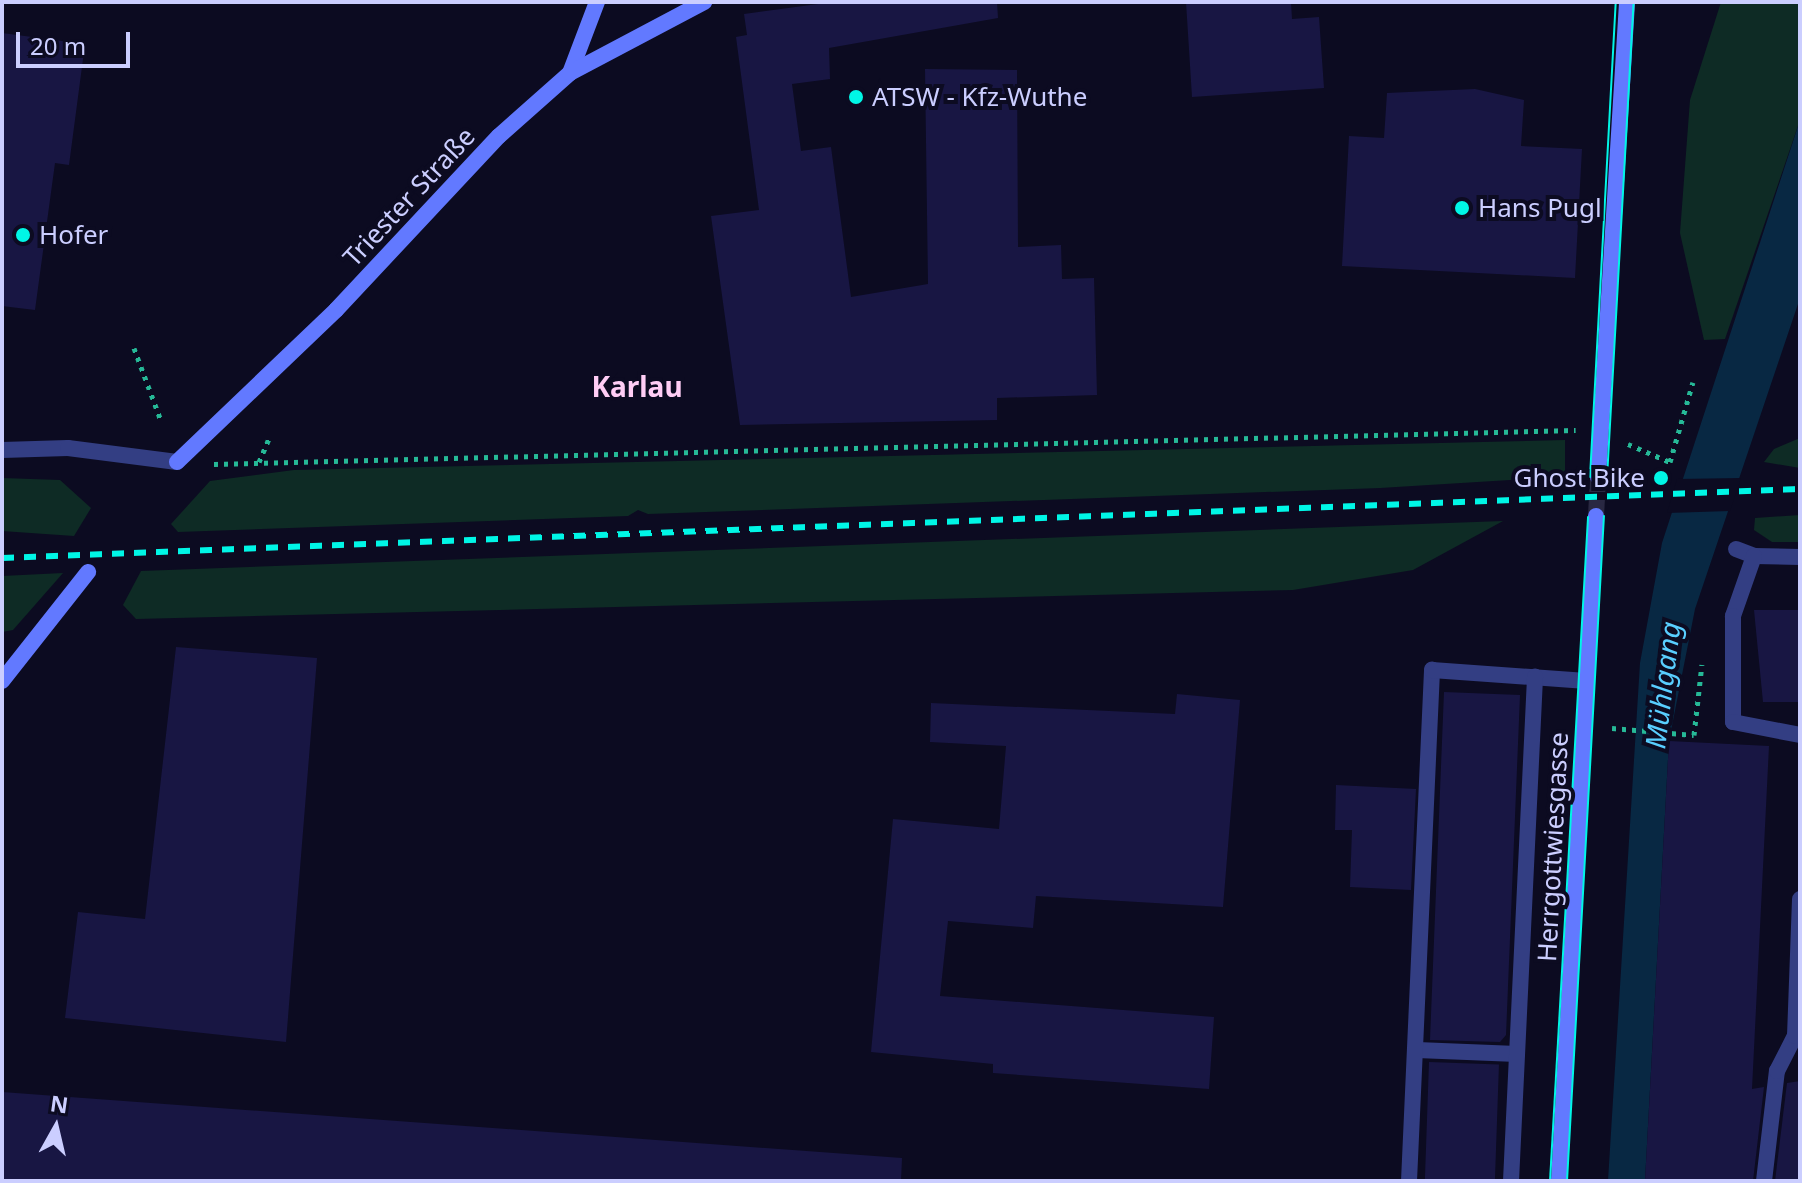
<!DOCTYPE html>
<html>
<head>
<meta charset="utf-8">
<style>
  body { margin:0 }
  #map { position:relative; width:1802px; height:1183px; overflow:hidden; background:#0c0b21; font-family:"Noto Sans",sans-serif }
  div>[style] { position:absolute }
  .green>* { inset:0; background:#0e2b25 }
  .water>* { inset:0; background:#082843 }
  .pier>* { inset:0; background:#0c0b21 }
  .building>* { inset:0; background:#181643; transform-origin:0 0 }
  .secondary-tunnel>* { height:16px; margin-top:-8px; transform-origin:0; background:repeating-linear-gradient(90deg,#292842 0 16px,transparent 0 24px) }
  .path>* { height:5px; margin-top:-2.5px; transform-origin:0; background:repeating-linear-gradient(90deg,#26b997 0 4px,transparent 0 10px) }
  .lane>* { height:16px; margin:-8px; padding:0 8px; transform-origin:8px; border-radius:8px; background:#333e83 }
  .street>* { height:16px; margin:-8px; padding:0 8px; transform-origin:8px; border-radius:8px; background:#333e83 }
  .secondary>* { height:16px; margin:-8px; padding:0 8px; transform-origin:8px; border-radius:8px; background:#6279ff }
  .tram>* { height:2px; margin:-1px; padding:0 1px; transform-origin:1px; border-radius:1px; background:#00f6e6 }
  .rail>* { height:6px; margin-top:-3px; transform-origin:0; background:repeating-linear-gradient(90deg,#00f6e6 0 12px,transparent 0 22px) }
  .dots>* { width:22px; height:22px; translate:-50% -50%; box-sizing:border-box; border:4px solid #0c0b21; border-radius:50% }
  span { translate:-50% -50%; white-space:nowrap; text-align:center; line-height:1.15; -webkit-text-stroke:8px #0c0b21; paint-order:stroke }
  .poi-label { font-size:26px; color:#cbceff }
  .left { translate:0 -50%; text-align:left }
  .right { translate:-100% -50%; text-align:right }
  .street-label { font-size:26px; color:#cbceff }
  .neighbourhood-label { font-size:28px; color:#ffcdf5; font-weight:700 }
  .water-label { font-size:28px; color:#59ceff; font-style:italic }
  .frame { position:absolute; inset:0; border:4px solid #cbceff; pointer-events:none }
  .north { position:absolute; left:16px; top:1087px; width:80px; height:80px; -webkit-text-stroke:6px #0c0b21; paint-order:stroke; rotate:8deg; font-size:22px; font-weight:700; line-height:32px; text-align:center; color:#cbceff }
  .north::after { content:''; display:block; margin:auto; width:28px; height:36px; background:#cbceff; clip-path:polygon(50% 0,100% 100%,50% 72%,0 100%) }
  .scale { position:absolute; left:16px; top:32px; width:114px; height:36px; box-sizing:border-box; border:4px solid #cbceff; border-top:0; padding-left:10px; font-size:24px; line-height:28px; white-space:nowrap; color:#cbceff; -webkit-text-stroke:6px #0c0b21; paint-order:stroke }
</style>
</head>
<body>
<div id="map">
  <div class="green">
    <i style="clip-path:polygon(1721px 2px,1800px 2px,1800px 120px,1725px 339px,1704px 340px,1680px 233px,1690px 100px)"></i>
    <i style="clip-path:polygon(1800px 438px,1800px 468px,1764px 462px,1774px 449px)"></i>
    <i style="clip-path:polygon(1565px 440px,1565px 473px,1558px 477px,1380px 488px,648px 514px,638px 510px,628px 516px,178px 532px,171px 524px,210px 481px,294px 470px)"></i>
    <i style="clip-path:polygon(2px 478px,60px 480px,91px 508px,74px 536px,2px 531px)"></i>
    <i style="clip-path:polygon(1800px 515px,1800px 542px,1772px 542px,1754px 530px,1755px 518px)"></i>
    <i style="clip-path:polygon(1503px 521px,1413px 570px,1293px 590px,136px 619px,123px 605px,141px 571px)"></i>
    <i style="clip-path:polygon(63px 573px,13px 630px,2px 632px,2px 576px)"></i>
  </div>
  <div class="water">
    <i style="clip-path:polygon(1800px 120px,1800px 298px,1695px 609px,1669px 741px,1645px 1181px,1608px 1181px,1640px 663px,1662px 543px)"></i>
  </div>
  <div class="pier">
    <i style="clip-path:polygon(1741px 478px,1730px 511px,1667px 513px,1677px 479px)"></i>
  </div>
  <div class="building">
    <i style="clip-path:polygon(833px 2px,997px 2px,998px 18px,829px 48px,830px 79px,792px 84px,801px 151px,831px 147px,851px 297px,928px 284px,925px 69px,1017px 70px,1018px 247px,1061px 245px,1062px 279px,1094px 278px,1097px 395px,997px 398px,997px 420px,740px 425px,711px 216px,759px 210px,736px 37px,747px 35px,744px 14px)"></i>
    <i style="clip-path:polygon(1186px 2px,1291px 2px,1292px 19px,1319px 17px,1324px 88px,1192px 97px)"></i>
    <i style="clip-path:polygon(2px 33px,85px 44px,69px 165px,55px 163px,35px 310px,2px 306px)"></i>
    <i style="clip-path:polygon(1475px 89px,1524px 100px,1521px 146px,1582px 149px,1575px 278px,1342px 266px,1349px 136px,1384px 138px,1387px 93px)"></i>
    <i style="clip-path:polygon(1754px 610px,1800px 610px,1800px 702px,1763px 702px)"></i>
    <i style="clip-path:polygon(176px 647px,317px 658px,286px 1042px,65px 1018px,78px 912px,145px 919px)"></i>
    <i style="clip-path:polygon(1444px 692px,1520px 695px,1506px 1035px,1500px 1042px,1430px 1040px)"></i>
    <i style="clip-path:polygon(1177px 694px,1240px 700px,1223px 907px,1036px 896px,1033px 928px,948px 921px,940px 996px,1214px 1017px,1209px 1089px,993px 1073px,993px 1064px,871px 1052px,893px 819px,999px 829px,1006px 746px,930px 742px,931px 703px,1175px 714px)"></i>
    <i style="clip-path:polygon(1669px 741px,1769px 746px,1752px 1089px,1764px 1087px,1753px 1181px,1645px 1181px)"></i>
    <i style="clip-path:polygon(1336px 785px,1416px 789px,1411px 890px,1350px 887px,1352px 830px,1335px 830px)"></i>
    <i style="left:1429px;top:1062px;width:70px;height:119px;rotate:2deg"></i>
    <i style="clip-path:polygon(1800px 1081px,1800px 1181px,1775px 1181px,1787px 1083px)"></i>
    <i style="clip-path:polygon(2px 1092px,902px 1158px,901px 1181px,2px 1181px)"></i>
  </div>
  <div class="secondary-tunnel">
    <i style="left:1596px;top:516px;width:39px;rotate:-87deg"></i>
  </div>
  <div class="path">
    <i style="left:134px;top:348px;width:75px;rotate:69.6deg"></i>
    <i style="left:1628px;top:444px;width:46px;rotate:23.2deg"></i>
    <i style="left:1670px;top:462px;width:83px;rotate:-74deg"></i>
    <i style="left:259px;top:462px;width:28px;rotate:-67deg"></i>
    <i style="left:214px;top:464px;width:1362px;rotate:-1.43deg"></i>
    <i style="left:1612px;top:728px;width:82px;rotate:4.9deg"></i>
    <i style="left:1694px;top:735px;width:71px;rotate:-83.6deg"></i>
  </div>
  <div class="lane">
    <i style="left:1736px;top:549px;width:19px;rotate:21deg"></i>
    <i style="left:1754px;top:556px;width:46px;rotate:1.2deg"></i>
    <i style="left:1754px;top:556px;width:64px;rotate:109.3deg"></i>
    <i style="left:1733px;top:616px;width:106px;rotate:90deg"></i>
    <i style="left:1733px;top:722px;width:68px;rotate:11deg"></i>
    <i style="left:1417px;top:1050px;width:100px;rotate:2.3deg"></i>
    <i style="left:1409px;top:1181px;width:512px;rotate:-87.42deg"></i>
    <i style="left:1432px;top:670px;width:155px;rotate:4.1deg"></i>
    <i style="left:1511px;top:1181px;width:505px;rotate:-87.27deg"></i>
    <i style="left:1764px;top:1181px;width:111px;rotate:-83.3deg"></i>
    <i style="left:1777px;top:1071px;width:39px;rotate:-63deg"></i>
    <i style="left:1795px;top:1036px;width:137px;rotate:-87.9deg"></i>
  </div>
  <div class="street">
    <i style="left:2px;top:450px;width:66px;rotate:-1.7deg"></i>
    <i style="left:68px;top:448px;width:110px;rotate:7.3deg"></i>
  </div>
  <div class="secondary">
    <i style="left:570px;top:73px;width:76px;rotate:-69.2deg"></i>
    <i style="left:177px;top:462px;width:220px;rotate:-43.7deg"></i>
    <i style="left:336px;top:310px;width:238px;rotate:-46.9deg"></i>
    <i style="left:499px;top:136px;width:95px;rotate:-41.6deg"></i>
    <i style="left:570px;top:73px;width:152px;rotate:-27.9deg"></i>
    <i style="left:1598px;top:477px;width:476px;rotate:-86.5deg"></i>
    <i style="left:2px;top:681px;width:139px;rotate:-51.7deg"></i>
    <i style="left:1559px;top:1181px;width:666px;rotate:-86.82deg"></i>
  </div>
  <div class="tram">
    <i style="left:1590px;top:477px;width:476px;rotate:-86.9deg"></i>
    <i style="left:1607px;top:478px;width:477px;rotate:-86.8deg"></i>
    <i style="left:1550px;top:1181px;width:665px;rotate:-86.72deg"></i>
    <i style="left:1567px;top:1181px;width:666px;rotate:-86.82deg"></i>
  </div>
  <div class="rail">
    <i style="left:2px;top:558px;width:1799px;rotate:-2.2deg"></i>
  </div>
  <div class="dots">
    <i style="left:856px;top:97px;background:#00f6e6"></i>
    <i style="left:1462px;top:208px;background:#00f6e6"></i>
    <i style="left:23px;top:235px;background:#00f6e6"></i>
    <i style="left:1661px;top:478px;background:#00f6e6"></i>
  </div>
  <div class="poi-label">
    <span class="left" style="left:872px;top:97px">ATSW - Kfz-Wuthe</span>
    <span class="left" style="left:1478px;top:208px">Hans Pugl</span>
    <span class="left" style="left:39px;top:235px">Hofer</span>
    <span class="right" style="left:1645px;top:478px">Ghost Bike</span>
  </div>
  <div class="street-label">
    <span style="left:409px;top:197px;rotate:-47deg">Triester Straße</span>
    <span style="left:1553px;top:847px;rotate:-87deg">Herrgottwiesgasse</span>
  </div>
  <div class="neighbourhood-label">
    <span style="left:637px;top:386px">Karlau</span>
  </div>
  <div class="water-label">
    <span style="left:1662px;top:685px;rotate:-83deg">Mühlgang</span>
  </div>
  <div class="frame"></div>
  <div class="north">N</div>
  <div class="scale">20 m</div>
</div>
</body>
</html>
